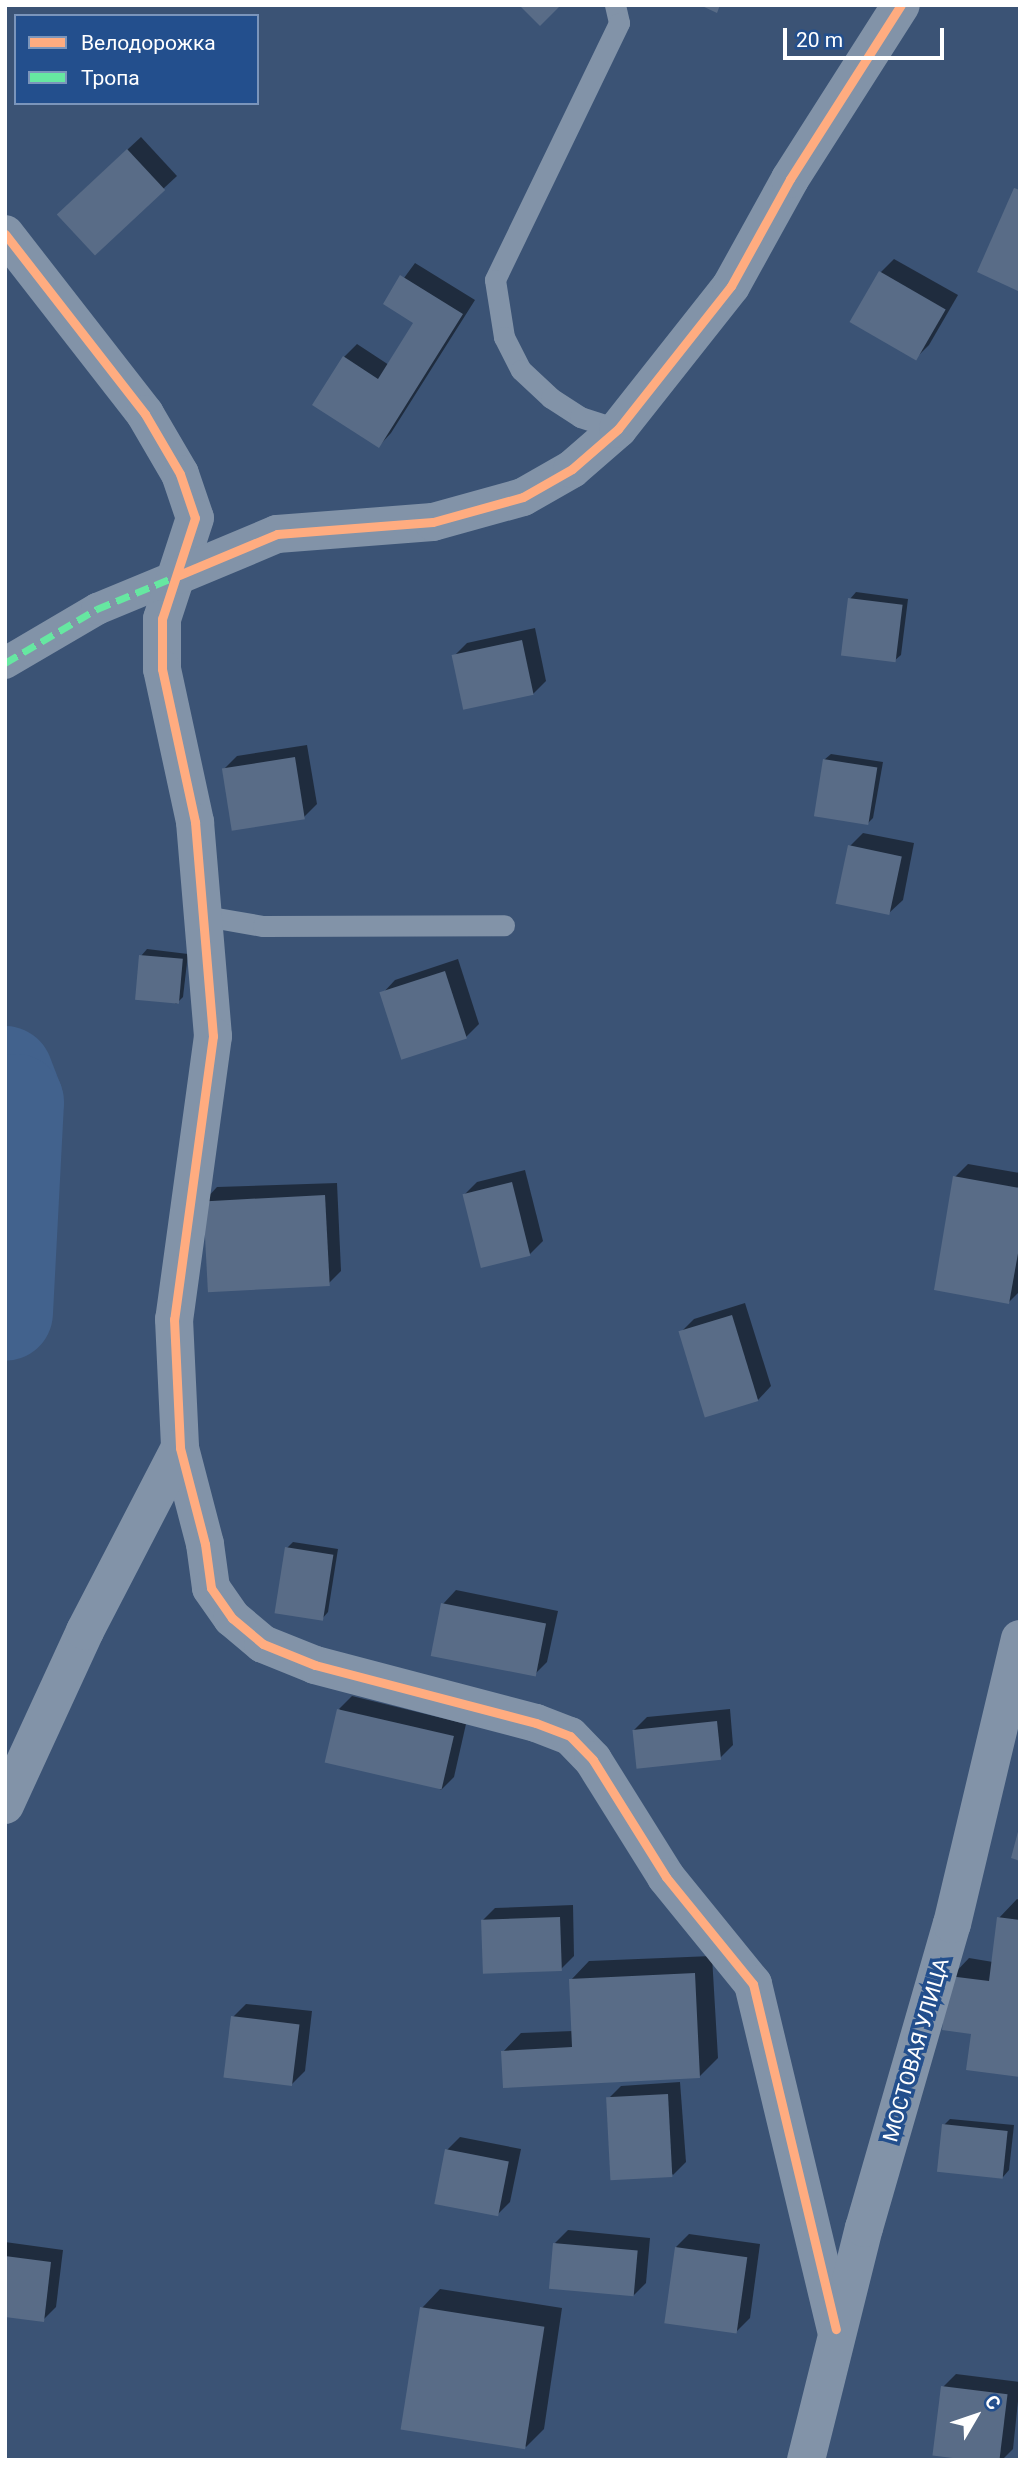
<!DOCTYPE html>
<html>
<head>
<meta charset="utf-8">
<style>
  body { margin:0 }
  #map { position:relative; width:1025px; height:2465px; overflow:hidden; background:#3b5375; font-family:Roboto,sans-serif }
  div>[style] { position:absolute }
  .shadow>* { inset:0; background:#0007 }
  .river>* { height:96px; margin:-48px; padding:0 48px; transform-origin:48px; border-radius:48px; background:#42628d }
  .building>* { inset:0; background:#596c87; transform-origin:0 0 }
  .service>* { height:21px; margin:-10.5px; padding:0 10.5px; transform-origin:10.5px; border-radius:10.5px; background:#8293a8 }
  .pedestrian>* { height:32px; margin:-16px; padding:0 16px; transform-origin:16px; border-radius:16px; background:#8293a8 }
  .minor>* { height:38px; margin:-19px; padding:0 19px; transform-origin:19px; border-radius:19px; background:#8293a8 }
  .tertiary>* { height:38px; margin:-19px; padding:0 19px; transform-origin:19px; border-radius:19px; background:#8293a8 }
  .quiet>* { height:7px; margin-top:-3.5px; transform-origin:0; background:repeating-linear-gradient(90deg,#66e7a1 0 14px,transparent 0 21px) }
  .cycleway>* { height:9px; margin:-4.5px; padding:0 4.5px; transform-origin:4.5px; border-radius:4.5px; background:#ffac80 }
  span { translate:-50% -50%; white-space:nowrap; text-align:center; line-height:1.15; -webkit-text-stroke:7px #234f8d; paint-order:stroke }
  .street-label { font-size:21px; color:#fff }
  .frame { position:absolute; inset:0; border:7px solid #fff; pointer-events:none }
  .legend { position:absolute; left:14px; top:14px; width:245px; height:91px; box-sizing:border-box; background:#234f8d; border:2px solid #7b95bb; margin:0; padding:9px 12px; list-style:none; font-size:21px; color:#fff }
  .legend li { display:flex; align-items:center; gap:14px; height:35px }
  .legend b { width:35px; border:2px solid #7b95bb }
  .north { position:absolute; left:941px; top:2381px; width:70px; height:70px; -webkit-text-stroke:5px #234f8d; paint-order:stroke; rotate:51deg; font-size:19px; font-weight:700; line-height:28px; text-align:center; color:#fff }
  .north::after { content:''; display:block; margin:auto; width:24px; height:32px; background:#fff; clip-path:polygon(50% 0,100% 100%,50% 72%,0 100%) }
  .scale { position:absolute; left:783px; top:28px; width:161px; height:32px; box-sizing:border-box; border:4px solid #fff; border-top:0; padding-left:9px; font-size:21px; line-height:24px; white-space:nowrap; color:#fff; -webkit-text-stroke:5px #234f8d; paint-order:stroke }
</style>
</head>
<body>
<div id="map">
  <div class="shadow">
    <i style="clip-path:polygon(141px 137px,177px 176px,94px 253px,72px 201px)"></i>
    <i style="clip-path:polygon(894px 259px,958px 295px,929px 345px,916px 358px,852px 321px,881px 272px)"></i>
    <i style="clip-path:polygon(415px 263px,475px 300px,391px 433px,379px 446px,344px 357px,357px 344px,389px 365px,416px 323px,385px 304px)"></i>
    <i style="clip-path:polygon(856px 592px,908px 599px,901px 655px,894px 661px,850px 599px)"></i>
    <i style="clip-path:polygon(535px 628px,546px 681px,533px 694px,454px 656px,467px 643px)"></i>
    <i style="clip-path:polygon(307px 745px,317px 804px,304px 817px,224px 769px,237px 756px)"></i>
    <i style="clip-path:polygon(831px 754px,883px 762px,873px 818px,867px 824px,824px 760px)"></i>
    <i style="clip-path:polygon(863px 833px,914px 843px,903px 900px,889px 913px,850px 846px)"></i>
    <i style="clip-path:polygon(147px 949px,188px 954px,183px 997px,176px 1004px,141px 956px)"></i>
    <i style="clip-path:polygon(458px 959px,479px 1024px,466px 1037px,403px 1058px,382px 994px,395px 980px)"></i>
    <i style="clip-path:polygon(968px 1164px,1020px 1173px,1020px 1291px,1009px 1302px,955px 1177px)"></i>
    <i style="clip-path:polygon(525px 1170px,543px 1241px,530px 1254px,464px 1195px,477px 1182px)"></i>
    <i style="clip-path:polygon(337px 1183px,341px 1271px,328px 1284px,204px 1201px,217px 1187px)"></i>
    <i style="clip-path:polygon(745px 1303px,771px 1386px,758px 1400px,681px 1332px,694px 1319px)"></i>
    <i style="clip-path:polygon(293px 1542px,338px 1549px,328px 1612px,322px 1619px,287px 1548px)"></i>
    <i style="clip-path:polygon(456px 1590px,558px 1611px,547px 1662px,534px 1675px,443px 1604px)"></i>
    <i style="clip-path:polygon(352px 1696px,466px 1724px,454px 1777px,441px 1790px,339px 1709px)"></i>
    <i style="clip-path:polygon(730px 1709px,733px 1745px,720px 1758px,634px 1730px,647px 1717px)"></i>
    <i style="clip-path:polygon(1017px 1899px,1020px 1900px,1020px 2075px,973px 2032px,951px 1977px,969px 1958px,993px 1962px,999px 1918px)"></i>
    <i style="clip-path:polygon(573px 1905px,574px 1956px,561px 1969px,482px 1921px,495px 1908px)"></i>
    <i style="clip-path:polygon(712px 1956px,718px 2058px,699px 2077px,503px 2052px,521px 2033px,573px 2031px,571px 1980px,589px 1961px)"></i>
    <i style="clip-path:polygon(246px 2004px,312px 2011px,305px 2071px,292px 2084px,233px 2017px)"></i>
    <i style="clip-path:polygon(680px 2082px,686px 2162px,673px 2175px,608px 2099px,621px 2086px)"></i>
    <i style="clip-path:polygon(950px 2119px,1014px 2125px,1009px 2170px,1003px 2177px,944px 2125px)"></i>
    <i style="clip-path:polygon(460px 2137px,521px 2149px,510px 2202px,497px 2215px,447px 2150px)"></i>
    <i style="clip-path:polygon(568px 2230px,650px 2238px,646px 2283px,633px 2296px,555px 2243px)"></i>
    <i style="clip-path:polygon(689px 2234px,760px 2244px,750px 2318px,737px 2331px,676px 2247px)"></i>
    <i style="clip-path:polygon(5px 2242px,63px 2250px,56px 2307px,43px 2320px,5px 2315px)"></i>
    <i style="clip-path:polygon(440px 2289px,562px 2308px,544px 2429px,526px 2447px,422px 2308px)"></i>
    <i style="clip-path:polygon(956px 2374px,1020px 2382px,1013px 2449px,1002px 2460px,935px 2454px,943px 2387px)"></i>
  </div>
  <div class="river">
    <i style="left:5px;top:1074px;width:30px;rotate:69deg"></i>
    <i style="left:16px;top:1102px;width:211px;rotate:93deg"></i>
  </div>
  <div class="building">
    <i style="clip-path:polygon(519px 5px,561px 5px,540px 26px)"></i>
    <i style="clip-path:polygon(700px 5px,720px 5px,717px 13px)"></i>
    <i style="left:127px;top:149px;width:56px;height:96px;rotate:47deg"></i>
    <i style="clip-path:polygon(1014px 188px,1020px 190px,1020px 292px,977px 272px)"></i>
    <i style="left:879px;top:271px;width:77px;height:59px;rotate:30deg"></i>
    <i style="clip-path:polygon(400px 275px,463px 314px,379px 448px,312px 405px,343px 356px,378px 379px,413px 323px,383px 304px)"></i>
    <i style="left:848px;top:598px;width:55px;height:58px;rotate:7deg"></i>
    <i style="left:522px;top:640px;width:56px;height:72px;rotate:78deg"></i>
    <i style="left:295px;top:757px;width:63px;height:74px;rotate:81deg"></i>
    <i style="left:823px;top:759px;width:55px;height:58px;rotate:9deg"></i>
    <i style="left:848px;top:845px;width:55px;height:60px;rotate:12deg"></i>
    <i style="left:139px;top:955px;width:44px;height:45px;rotate:5deg"></i>
    <i style="left:445px;top:971px;width:71px;height:69px;rotate:72deg"></i>
    <i style="clip-path:polygon(953px 1176px,1020px 1188px,1020px 1242px,1009px 1304px,934px 1290px)"></i>
    <i style="left:512px;top:1182px;width:76px;height:51px;rotate:76deg"></i>
    <i style="left:325px;top:1195px;width:91px;height:122px;rotate:87deg"></i>
    <i style="left:732px;top:1315px;width:90px;height:56px;rotate:73deg"></i>
    <i style="left:285px;top:1547px;width:49px;height:67px;rotate:9deg"></i>
    <i style="left:441px;top:1603px;width:107px;height:54px;rotate:11deg"></i>
    <i style="left:337px;top:1709px;width:120px;height:55px;rotate:13deg"></i>
    <i style="left:717px;top:1721px;width:39px;height:85px;rotate:84deg"></i>
    <i style="clip-path:polygon(1019px 1828px,1020px 1828px,1020px 1861px,1011px 1858px)"></i>
    <i style="left:560px;top:1917px;width:54px;height:79px;rotate:88deg"></i>
    <i style="clip-path:polygon(997px 1917px,1020px 1920px,1020px 2077px,966px 2070px,971px 2034px,942px 2030px,949px 1976px,989px 1981px)"></i>
    <i style="clip-path:polygon(695px 1973px,700px 2078px,503px 2088px,501px 2051px,572px 2047px,569px 1979px)"></i>
    <i style="left:231px;top:2016px;width:69px;height:62px;rotate:7deg"></i>
    <i style="left:668px;top:2094px;width:83px;height:62px;rotate:87deg"></i>
    <i style="left:942px;top:2124px;width:66px;height:48px;rotate:6deg"></i>
    <i style="left:445px;top:2149px;width:65px;height:56px;rotate:11deg"></i>
    <i style="left:553px;top:2243px;width:85px;height:46px;rotate:5deg"></i>
    <i style="left:675px;top:2247px;width:73px;height:77px;rotate:8deg"></i>
    <i style="clip-path:polygon(5px 2256px,51px 2262px,44px 2322px,5px 2317px)"></i>
    <i style="left:420px;top:2307px;width:126px;height:124px;rotate:9deg"></i>
    <i style="left:941px;top:2386px;width:67px;height:70px;rotate:7deg"></i>
  </div>
  <div class="service">
    <i style="left:615px;top:5px;width:18px;rotate:77deg"></i>
    <i style="left:619px;top:23px;width:285px;rotate:115.8deg"></i>
    <i style="left:495px;top:280px;width:58px;rotate:81deg"></i>
    <i style="left:504px;top:337px;width:37px;rotate:63deg"></i>
    <i style="left:521px;top:370px;width:41px;rotate:43deg"></i>
    <i style="left:551px;top:398px;width:35px;rotate:33deg"></i>
    <i style="left:580px;top:417px;width:40px;rotate:18deg"></i>
    <i style="left:205px;top:916px;width:59px;rotate:9.8deg"></i>
    <i style="left:263px;top:926px;width:241px;rotate:-0.2deg"></i>
  </div>
  <div class="pedestrian">
    <i style="left:5px;top:663px;width:107px;rotate:-30.4deg"></i>
    <i style="left:97px;top:609px;width:89px;rotate:-22.5deg"></i>
  </div>
  <div class="minor">
    <i style="left:5px;top:234px;width:228px;rotate:52.1deg"></i>
    <i style="left:145px;top:414px;width:69px;rotate:59.7deg"></i>
    <i style="left:180px;top:474px;width:46px;rotate:71.2deg"></i>
    <i style="left:195px;top:518px;width:106px;rotate:108.1deg"></i>
    <i style="left:162px;top:619px;width:50px;rotate:90deg"></i>
    <i style="left:162px;top:669px;width:157px;rotate:77.8deg"></i>
    <i style="left:195px;top:822px;width:215px;rotate:85.2deg"></i>
    <i style="left:213px;top:1036px;width:286px;rotate:97.8deg"></i>
    <i style="left:174px;top:1319px;width:129px;rotate:87.3deg"></i>
    <i style="left:180px;top:1448px;width:99px;rotate:75.4deg"></i>
    <i style="left:205px;top:1544px;width:44px;rotate:82.2deg"></i>
    <i style="left:211px;top:1588px;width:37px;rotate:55deg"></i>
    <i style="left:232px;top:1618px;width:40px;rotate:40deg"></i>
    <i style="left:263px;top:1644px;width:56px;rotate:22deg"></i>
    <i style="left:315px;top:1665px;width:228px;rotate:14.7deg"></i>
    <i style="left:536px;top:1723px;width:36px;rotate:21deg"></i>
    <i style="left:570px;top:1736px;width:33px;rotate:46deg"></i>
    <i style="left:593px;top:1760px;width:138px;rotate:58deg"></i>
    <i style="left:666px;top:1877px;width:138px;rotate:50.9deg"></i>
    <i style="left:753px;top:1984px;width:355px;rotate:76.5deg"></i>
    <i style="left:5px;top:1805px;width:192px;rotate:-65.3deg"></i>
    <i style="left:85px;top:1631px;width:206px;rotate:-62.6deg"></i>
  </div>
  <div class="tertiary">
    <i style="left:179px;top:575px;width:106px;rotate:-22.7deg"></i>
    <i style="left:277px;top:534px;width:156px;rotate:-4.4deg"></i>
    <i style="left:433px;top:522px;width:93px;rotate:-15.5deg"></i>
    <i style="left:523px;top:497px;width:56px;rotate:-29.7deg"></i>
    <i style="left:572px;top:469px;width:61px;rotate:-41deg"></i>
    <i style="left:618px;top:429px;width:182px;rotate:-51.7deg"></i>
    <i style="left:731px;top:286px;width:122px;rotate:-61.1deg"></i>
    <i style="left:790px;top:179px;width:206px;rotate:-57.5deg"></i>
    <i style="left:806px;top:2460px;width:239px;rotate:-76deg"></i>
    <i style="left:864px;top:2228px;width:316px;rotate:-73.9deg"></i>
    <i style="left:952px;top:1924px;width:293px;rotate:-76.6deg"></i>
  </div>
  <div class="quiet">
    <i style="left:5px;top:663px;width:107px;rotate:-30.4deg"></i>
    <i style="left:97px;top:609px;width:89px;rotate:-22.5deg"></i>
  </div>
  <div class="cycleway">
    <i style="left:5px;top:234px;width:228px;rotate:52.1deg"></i>
    <i style="left:145px;top:414px;width:69px;rotate:59.7deg"></i>
    <i style="left:180px;top:474px;width:46px;rotate:71.2deg"></i>
    <i style="left:195px;top:518px;width:106px;rotate:108.1deg"></i>
    <i style="left:162px;top:619px;width:50px;rotate:90deg"></i>
    <i style="left:162px;top:669px;width:157px;rotate:77.8deg"></i>
    <i style="left:195px;top:822px;width:215px;rotate:85.2deg"></i>
    <i style="left:213px;top:1036px;width:286px;rotate:97.8deg"></i>
    <i style="left:174px;top:1319px;width:129px;rotate:87.3deg"></i>
    <i style="left:180px;top:1448px;width:99px;rotate:75.4deg"></i>
    <i style="left:205px;top:1544px;width:44px;rotate:82.2deg"></i>
    <i style="left:211px;top:1588px;width:37px;rotate:55deg"></i>
    <i style="left:232px;top:1618px;width:40px;rotate:40deg"></i>
    <i style="left:263px;top:1644px;width:56px;rotate:22deg"></i>
    <i style="left:315px;top:1665px;width:228px;rotate:14.7deg"></i>
    <i style="left:536px;top:1723px;width:36px;rotate:21deg"></i>
    <i style="left:570px;top:1736px;width:33px;rotate:46deg"></i>
    <i style="left:593px;top:1760px;width:138px;rotate:58deg"></i>
    <i style="left:666px;top:1877px;width:138px;rotate:50.9deg"></i>
    <i style="left:753px;top:1984px;width:355px;rotate:76.5deg"></i>
    <i style="left:179px;top:575px;width:106px;rotate:-22.7deg"></i>
    <i style="left:277px;top:534px;width:156px;rotate:-4.4deg"></i>
    <i style="left:433px;top:522px;width:93px;rotate:-15.5deg"></i>
    <i style="left:523px;top:497px;width:56px;rotate:-29.7deg"></i>
    <i style="left:572px;top:469px;width:61px;rotate:-41deg"></i>
    <i style="left:618px;top:429px;width:182px;rotate:-51.7deg"></i>
    <i style="left:731px;top:286px;width:122px;rotate:-61.1deg"></i>
    <i style="left:790px;top:179px;width:206px;rotate:-57.5deg"></i>
  </div>
  <div class="street-label">
    <span style="left:916px;top:2050px;rotate:-74deg">МОСТОВАЯ УЛИЦА</span>
  </div>
  <div class="frame"></div>
  <ul class="legend">
  <li><b style="height:9px;background:#ffac80"></b>Велодорожка</li>
  <li><b style="height:9px;background:#66e7a1"></b>Тропа</li>
  </ul>
  <div class="north">С</div>
  <div class="scale">20 m</div>
</div>
</body>
</html>
